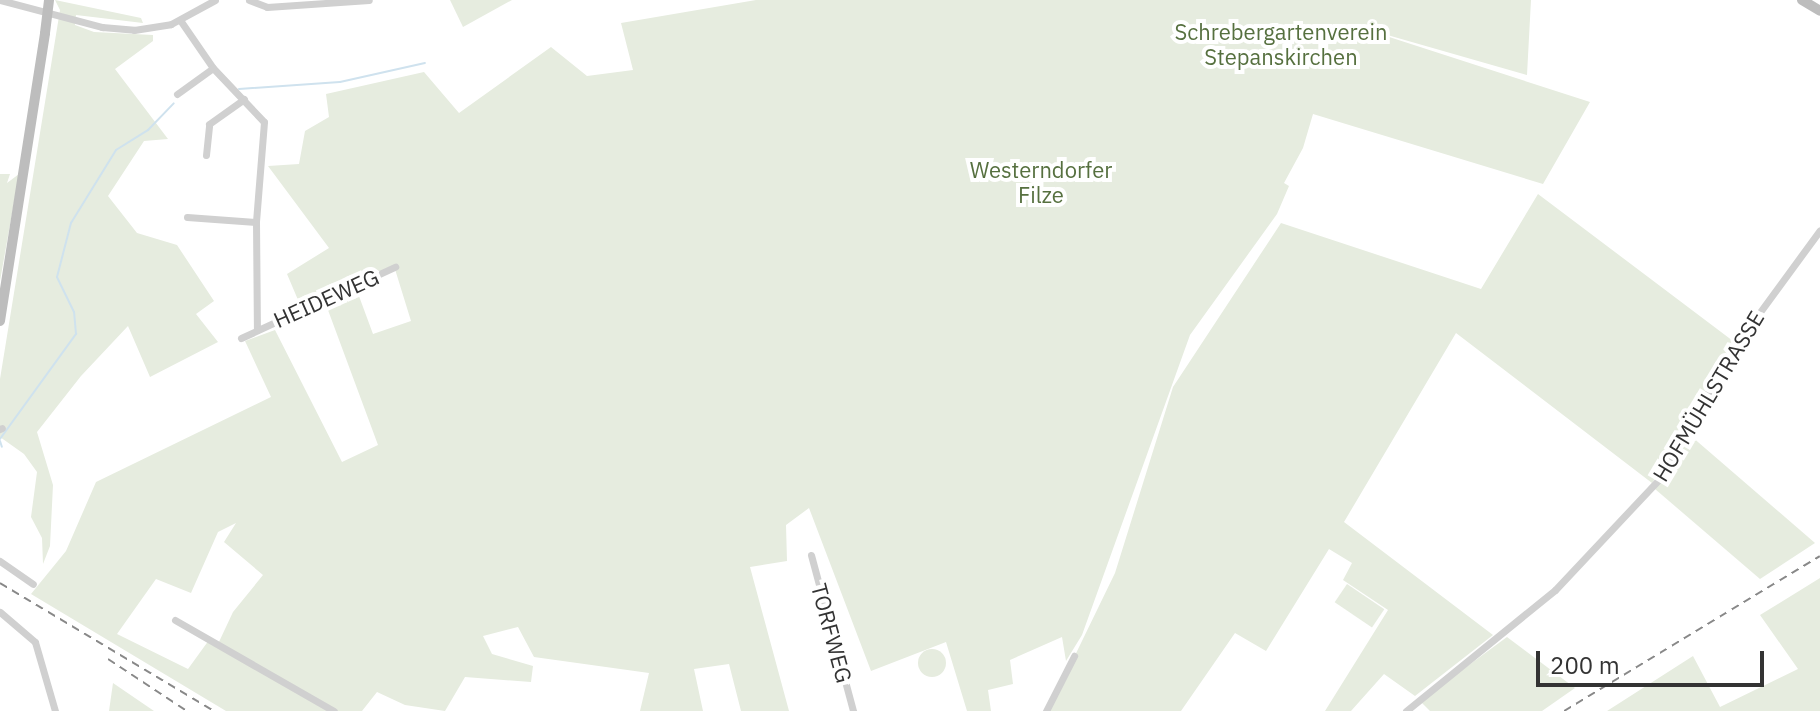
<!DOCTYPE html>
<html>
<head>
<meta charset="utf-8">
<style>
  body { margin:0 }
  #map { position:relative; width:1820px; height:711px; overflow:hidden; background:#fff; font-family:"IBM Plex Sans",sans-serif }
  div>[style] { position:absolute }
  .green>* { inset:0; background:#e6ecdf; transform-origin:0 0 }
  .round { border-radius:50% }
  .stream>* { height:2px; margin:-1px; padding:0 1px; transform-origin:1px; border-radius:1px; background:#cfe2ee }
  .minor>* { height:7px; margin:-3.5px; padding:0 3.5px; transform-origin:3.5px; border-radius:3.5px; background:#d0d0d0 }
  .secondary>* { height:10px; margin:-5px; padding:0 5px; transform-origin:5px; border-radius:5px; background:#bdbdbd }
  .rail>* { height:2px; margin-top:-1px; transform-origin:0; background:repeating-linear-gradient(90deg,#888 0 8px,transparent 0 14px) }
  .secondary-bridge>* { height:10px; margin:-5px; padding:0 5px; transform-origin:5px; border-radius:5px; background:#bdbdbd }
  span { translate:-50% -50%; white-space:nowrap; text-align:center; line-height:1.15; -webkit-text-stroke:8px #fff; paint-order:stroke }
  .park-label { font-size:22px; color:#56703f }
  .street-label { font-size:22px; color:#333 }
  .scale { position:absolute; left:1536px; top:651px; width:228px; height:36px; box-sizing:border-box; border:4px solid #333; border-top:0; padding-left:10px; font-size:24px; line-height:28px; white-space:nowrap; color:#333; -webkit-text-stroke:6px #fff; paint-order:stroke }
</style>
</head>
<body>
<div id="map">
  <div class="green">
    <i style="clip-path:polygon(55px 0,141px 18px,143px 23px,76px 15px,75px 25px,94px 32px,153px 35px,153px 41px,115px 69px,168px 139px,144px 141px,108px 196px,137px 233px,177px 245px,214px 301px,196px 314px,218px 342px,150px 377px,128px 326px,81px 376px,37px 432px,53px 485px,50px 546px,43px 564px,42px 538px,31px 517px,37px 472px,24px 454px,0 437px,0 379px,60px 10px)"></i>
    <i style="clip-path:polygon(450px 0,512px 0,463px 27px)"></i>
    <i style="clip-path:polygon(evenodd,756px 0,1531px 0,1527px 75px,1349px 24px,1590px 102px,1543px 184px,1313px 114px,1303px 148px,1284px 183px,1289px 186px,1277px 214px,1190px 335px,1082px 635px,1066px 661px,1062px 637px,1010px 660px,1013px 684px,988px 690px,991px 711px,967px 711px,946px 642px,871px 671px,809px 508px,786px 525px,787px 561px,750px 567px,789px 711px,741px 711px,729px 664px,694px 669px,703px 711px,640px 711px,649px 673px,534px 657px,518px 627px,483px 636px,492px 654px,533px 666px,531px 682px,465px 677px,445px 711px,405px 705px,377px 692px,362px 711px,226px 711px,31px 594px,66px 551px,96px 482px,271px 397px,245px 341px,275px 330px,342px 462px,378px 445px,325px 302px,356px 288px,373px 334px,411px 321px,394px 266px,301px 307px,287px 274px,329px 248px,268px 166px,299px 164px,305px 131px,329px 117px,326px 94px,424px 72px,459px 113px,551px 47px,587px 76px,633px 70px,621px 23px,756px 0,236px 523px,224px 542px,263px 575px,233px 612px,218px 644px,209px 640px,188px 669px,117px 634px,156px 579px,191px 593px,218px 532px,236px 523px)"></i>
    <i style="clip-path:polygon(0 174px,10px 174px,7px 183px,19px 174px,0 281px)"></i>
    <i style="clip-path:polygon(1538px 194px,1733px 341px,1682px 439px,1652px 483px,1456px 333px,1344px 522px,1493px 635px,1415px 696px,1384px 674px,1351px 711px,1325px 711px,1388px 610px,1343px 580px,1352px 563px,1329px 549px,1266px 651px,1235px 633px,1181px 711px,1048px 711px,1115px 573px,1173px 387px,1281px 223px,1481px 289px)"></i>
    <i style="clip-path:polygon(1691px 436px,1815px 543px,1760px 579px,1655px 489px)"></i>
    <i style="clip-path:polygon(1820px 578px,1820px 711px,1607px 711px,1693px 656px,1720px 707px,1798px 669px,1760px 615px)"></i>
    <i style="left:1347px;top:584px;width:45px;height:22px;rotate:34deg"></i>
    <i style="clip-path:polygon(1507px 637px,1575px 688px,1542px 711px,1430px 711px,1420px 701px)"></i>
    <i class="round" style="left:918px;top:649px;width:28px;height:28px"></i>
    <i style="clip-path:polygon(113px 683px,154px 711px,109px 711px)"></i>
  </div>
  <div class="stream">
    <i style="left:239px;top:89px;width:101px;rotate:-4deg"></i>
    <i style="left:340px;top:82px;width:87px;rotate:-12.6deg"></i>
    <i style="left:0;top:439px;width:130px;rotate:-54.1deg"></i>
    <i style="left:76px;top:334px;width:22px;rotate:-95deg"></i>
    <i style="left:74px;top:312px;width:39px;rotate:-116deg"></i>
    <i style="left:57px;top:277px;width:56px;rotate:-75.5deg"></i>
    <i style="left:71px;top:223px;width:86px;rotate:-58.3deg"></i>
    <i style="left:116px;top:150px;width:38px;rotate:-32deg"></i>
    <i style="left:148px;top:130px;width:37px;rotate:-46deg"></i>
    <i style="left:0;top:441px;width:6px;rotate:72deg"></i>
  </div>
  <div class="minor">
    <i style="left:0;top:0;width:106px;rotate:14.8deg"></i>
    <i style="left:102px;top:27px;width:32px;rotate:5deg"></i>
    <i style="left:134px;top:30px;width:37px;rotate:-9deg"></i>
    <i style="left:171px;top:24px;width:50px;rotate:-28.6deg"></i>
    <i style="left:249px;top:0;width:19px;rotate:21deg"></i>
    <i style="left:267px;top:7px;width:102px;rotate:-3.9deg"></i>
    <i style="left:180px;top:20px;width:58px;rotate:55.5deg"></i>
    <i style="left:213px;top:68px;width:74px;rotate:46.6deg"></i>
    <i style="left:264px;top:122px;width:100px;rotate:94.6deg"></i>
    <i style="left:256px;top:222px;width:108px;rotate:89.5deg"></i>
    <i style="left:177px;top:94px;width:44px;rotate:-35.8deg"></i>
    <i style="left:206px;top:155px;width:31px;rotate:-84deg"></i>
    <i style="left:209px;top:124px;width:43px;rotate:-35.5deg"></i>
    <i style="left:187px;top:217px;width:69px;rotate:4.1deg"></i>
    <i style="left:241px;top:338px;width:170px;rotate:-24.8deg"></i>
    <i style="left:0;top:429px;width:2px;rotate:-27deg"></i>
    <i style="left:811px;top:555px;width:162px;rotate:74.9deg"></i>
    <i style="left:0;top:561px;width:40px;rotate:34.9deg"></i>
    <i style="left:0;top:612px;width:46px;rotate:40.6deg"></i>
    <i style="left:35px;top:642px;width:72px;rotate:73.8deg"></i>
    <i style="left:175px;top:620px;width:183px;rotate:29.8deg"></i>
    <i style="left:1046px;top:711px;width:62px;rotate:-63deg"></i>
    <i style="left:1406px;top:711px;width:192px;rotate:-39.1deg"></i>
    <i style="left:1555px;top:590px;width:156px;rotate:-46.8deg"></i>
    <i style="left:1662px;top:476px;width:141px;rotate:-61.1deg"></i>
    <i style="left:1730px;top:353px;width:152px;rotate:-53.8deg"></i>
  </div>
  <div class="secondary">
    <i style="left:1802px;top:0;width:21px;rotate:31deg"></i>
    <i style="left:0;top:321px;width:291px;rotate:-81.1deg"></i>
  </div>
  <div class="rail">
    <i style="left:0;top:583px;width:249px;rotate:30.9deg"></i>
    <i style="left:108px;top:659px;width:95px;rotate:33.4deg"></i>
    <i style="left:1564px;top:711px;width:299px;rotate:-31.2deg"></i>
  </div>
  <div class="secondary-bridge">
    <i style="left:45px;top:33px;width:33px;rotate:-83deg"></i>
  </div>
  <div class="park-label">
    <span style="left:1281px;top:44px">Schrebergartenverein<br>Stepanskirchen</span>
    <span style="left:1041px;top:182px">Westerndorfer<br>Filze</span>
  </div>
  <div class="street-label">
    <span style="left:326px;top:298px;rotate:-24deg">HEIDEWEG</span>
    <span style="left:1708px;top:396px;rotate:-59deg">HOFMÜHLSTRASSE</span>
    <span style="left:832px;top:633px;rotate:75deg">TORFWEG</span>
  </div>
  <div class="scale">200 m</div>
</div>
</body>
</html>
